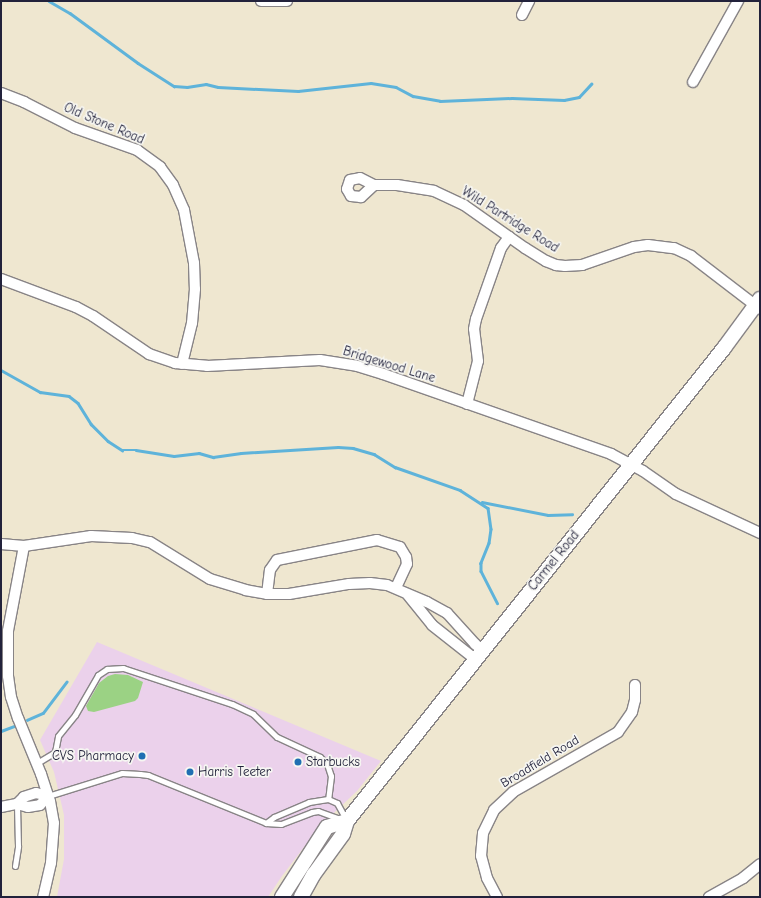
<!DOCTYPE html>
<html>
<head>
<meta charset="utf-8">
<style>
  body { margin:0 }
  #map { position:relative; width:761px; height:898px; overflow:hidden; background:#efe7d0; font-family:"Comic Neue",sans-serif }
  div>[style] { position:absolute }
  .built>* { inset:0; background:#ebd1eb }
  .green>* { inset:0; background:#9bd284 }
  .stream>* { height:2.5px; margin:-1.25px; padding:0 1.25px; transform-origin:1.25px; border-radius:1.25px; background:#5eb3da }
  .roads { filter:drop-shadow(1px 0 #888486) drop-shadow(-1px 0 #888486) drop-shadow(0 1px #888486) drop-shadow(0 -1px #888486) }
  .service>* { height:5px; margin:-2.5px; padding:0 2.5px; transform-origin:2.5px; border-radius:2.5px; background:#fff }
  .minor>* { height:10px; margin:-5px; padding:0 5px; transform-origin:5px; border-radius:5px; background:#fff }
  .secondary>* { height:14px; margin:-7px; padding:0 7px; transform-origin:7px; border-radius:7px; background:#fff }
  .dots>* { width:11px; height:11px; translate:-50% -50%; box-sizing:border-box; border:2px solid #f6f6f2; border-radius:50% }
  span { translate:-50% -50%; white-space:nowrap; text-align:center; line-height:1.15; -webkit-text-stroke:3.5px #f6f6f2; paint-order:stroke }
  .street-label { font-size:13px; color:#22223b }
  .poi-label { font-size:13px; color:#22223b }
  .right { translate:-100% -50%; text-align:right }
  .left { translate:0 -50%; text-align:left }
  .frame { position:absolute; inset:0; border:2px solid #22223b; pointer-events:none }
</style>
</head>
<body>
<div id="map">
  <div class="built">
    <i style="clip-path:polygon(97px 642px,381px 761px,357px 791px,320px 826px,282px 876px,268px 897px,57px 897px,64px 859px,64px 815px,54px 772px,40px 740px)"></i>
  </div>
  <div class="green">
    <i style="clip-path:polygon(115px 674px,128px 675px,143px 682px,138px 698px,135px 701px,94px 712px,88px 711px,86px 706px,99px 683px,108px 676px)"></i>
  </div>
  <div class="stream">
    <i style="left:49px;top:1px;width:24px;rotate:30deg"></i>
    <i style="left:70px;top:13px;width:84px;rotate:36.3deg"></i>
    <i style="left:138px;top:63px;width:43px;rotate:32.6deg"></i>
    <i style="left:174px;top:86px;width:13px;rotate:4deg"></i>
    <i style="left:187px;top:87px;width:19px;rotate:-9deg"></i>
    <i style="left:206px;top:84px;width:12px;rotate:14deg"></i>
    <i style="left:218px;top:87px;width:80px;rotate:2.9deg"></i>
    <i style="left:298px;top:91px;width:73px;rotate:-6.3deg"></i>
    <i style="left:371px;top:83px;width:25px;rotate:9deg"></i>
    <i style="left:396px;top:87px;width:19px;rotate:28deg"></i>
    <i style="left:413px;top:96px;width:27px;rotate:10deg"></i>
    <i style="left:440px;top:101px;width:72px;rotate:-2.4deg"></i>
    <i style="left:512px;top:98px;width:52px;rotate:2.2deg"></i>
    <i style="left:564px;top:100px;width:15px;rotate:-11deg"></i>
    <i style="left:579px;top:97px;width:18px;rotate:-47deg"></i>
    <i style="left:1px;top:370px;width:45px;rotate:29.4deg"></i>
    <i style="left:40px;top:392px;width:29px;rotate:8deg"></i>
    <i style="left:69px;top:396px;width:11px;rotate:38deg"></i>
    <i style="left:78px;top:403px;width:25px;rotate:58deg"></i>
    <i style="left:91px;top:424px;width:24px;rotate:45deg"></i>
    <i style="left:108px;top:441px;width:17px;rotate:33deg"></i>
    <i style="left:122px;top:450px;width:14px"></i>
    <i style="left:136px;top:450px;width:38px;rotate:9deg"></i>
    <i style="left:174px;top:456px;width:25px;rotate:-7deg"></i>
    <i style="left:199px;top:453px;width:15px;rotate:16deg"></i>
    <i style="left:213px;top:457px;width:28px;rotate:-8deg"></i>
    <i style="left:241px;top:453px;width:97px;rotate:-3.5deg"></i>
    <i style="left:338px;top:447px;width:15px;rotate:4deg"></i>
    <i style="left:353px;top:448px;width:22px;rotate:16deg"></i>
    <i style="left:374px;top:454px;width:25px;rotate:32deg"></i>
    <i style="left:395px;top:467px;width:69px;rotate:19.5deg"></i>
    <i style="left:460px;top:490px;width:33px;rotate:33deg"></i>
    <i style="left:488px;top:508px;width:21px;rotate:82deg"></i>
    <i style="left:491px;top:529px;width:14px;rotate:98deg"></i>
    <i style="left:489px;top:543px;width:22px;rotate:112deg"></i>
    <i style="left:481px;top:563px;width:8px;rotate:90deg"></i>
    <i style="left:481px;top:571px;width:36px;rotate:63deg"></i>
    <i style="left:482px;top:502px;width:67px;rotate:11.1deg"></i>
    <i style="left:548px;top:515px;width:24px;rotate:-2deg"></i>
    <i style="left:27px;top:720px;width:17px;rotate:-24deg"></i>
    <i style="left:43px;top:713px;width:39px;rotate:-53deg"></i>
    <i style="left:1px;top:731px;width:14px;rotate:-21deg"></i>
  </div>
  <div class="roads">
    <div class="service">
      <i style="left:37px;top:763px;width:21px;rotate:-31deg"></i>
      <i style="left:55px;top:752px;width:16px;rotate:-79deg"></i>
      <i style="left:58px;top:736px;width:27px;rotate:-51deg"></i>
      <i style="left:75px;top:715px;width:46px;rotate:-60.1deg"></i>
      <i style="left:98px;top:675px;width:11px;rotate:-34deg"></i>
      <i style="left:107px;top:669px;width:16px;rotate:-4deg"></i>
      <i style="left:123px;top:668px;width:115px;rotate:18.3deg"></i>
      <i style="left:232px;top:704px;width:23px;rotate:25deg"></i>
      <i style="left:253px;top:714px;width:33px;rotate:44deg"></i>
      <i style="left:277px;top:737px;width:47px;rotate:24.9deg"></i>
      <i style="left:320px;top:757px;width:10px;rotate:45deg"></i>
      <i style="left:327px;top:764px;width:13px;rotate:72deg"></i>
      <i style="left:331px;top:776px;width:23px;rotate:97deg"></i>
      <i style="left:48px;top:796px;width:77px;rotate:-17.3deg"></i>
      <i style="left:122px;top:773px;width:18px;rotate:3deg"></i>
      <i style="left:140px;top:774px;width:8px;rotate:7deg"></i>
      <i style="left:148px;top:775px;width:127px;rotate:22.1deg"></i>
      <i style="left:266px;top:823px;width:15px;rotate:4deg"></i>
      <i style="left:281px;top:824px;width:33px;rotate:-21deg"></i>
      <i style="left:312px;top:812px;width:6px;rotate:-9deg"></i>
      <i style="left:318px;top:811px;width:23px;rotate:20deg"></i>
      <i style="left:266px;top:823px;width:10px;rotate:-37deg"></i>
      <i style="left:274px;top:817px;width:38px;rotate:-23deg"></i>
      <i style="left:309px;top:802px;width:19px;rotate:-9deg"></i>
      <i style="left:328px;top:799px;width:10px;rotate:24deg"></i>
      <i style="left:337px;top:803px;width:21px;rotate:61deg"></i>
      <i style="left:15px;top:866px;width:20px;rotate:-81deg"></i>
      <i style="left:18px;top:846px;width:42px;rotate:-91.4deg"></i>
    </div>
    <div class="minor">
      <i style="left:261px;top:1px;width:26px"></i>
      <i style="left:522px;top:15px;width:16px;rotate:-63deg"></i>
      <i style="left:693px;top:82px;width:93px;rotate:-60.9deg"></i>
      <i style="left:1px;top:93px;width:25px;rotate:21deg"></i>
      <i style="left:24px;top:102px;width:57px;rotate:27deg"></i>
      <i style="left:75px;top:128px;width:66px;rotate:19.5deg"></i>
      <i style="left:137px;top:150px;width:29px;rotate:36deg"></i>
      <i style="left:160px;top:167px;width:22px;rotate:54deg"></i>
      <i style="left:173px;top:185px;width:27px;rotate:66deg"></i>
      <i style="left:184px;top:210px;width:54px;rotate:79.3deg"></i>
      <i style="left:194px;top:263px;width:26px;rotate:88deg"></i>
      <i style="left:195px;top:289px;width:34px;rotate:95deg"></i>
      <i style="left:192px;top:323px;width:42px;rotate:103.7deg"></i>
      <i style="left:374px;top:185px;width:18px;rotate:137deg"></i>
      <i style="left:361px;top:197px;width:10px;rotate:-174deg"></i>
      <i style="left:351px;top:196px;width:8px;rotate:-120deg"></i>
      <i style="left:347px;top:189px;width:9px;rotate:-72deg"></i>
      <i style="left:350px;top:180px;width:10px;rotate:-11deg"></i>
      <i style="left:360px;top:178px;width:16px;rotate:27deg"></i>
      <i style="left:374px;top:185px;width:23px"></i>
      <i style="left:397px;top:185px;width:37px;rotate:9deg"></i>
      <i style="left:434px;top:191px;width:33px;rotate:25deg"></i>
      <i style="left:464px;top:205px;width:75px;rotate:35.2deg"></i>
      <i style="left:525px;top:248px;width:25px;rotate:32deg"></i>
      <i style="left:546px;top:261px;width:11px;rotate:22deg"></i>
      <i style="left:556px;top:265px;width:9px;rotate:6deg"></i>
      <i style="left:565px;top:266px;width:17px;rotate:-3deg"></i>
      <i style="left:582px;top:265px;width:55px;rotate:-19.1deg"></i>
      <i style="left:634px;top:247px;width:14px;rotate:-8deg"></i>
      <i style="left:648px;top:245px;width:26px;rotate:7deg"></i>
      <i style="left:674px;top:248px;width:19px;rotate:25deg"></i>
      <i style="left:691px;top:256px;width:87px;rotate:37.5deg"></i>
      <i style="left:1px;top:279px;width:80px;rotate:20.5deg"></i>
      <i style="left:76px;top:307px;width:19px;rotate:28deg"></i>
      <i style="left:93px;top:316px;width:68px;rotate:34.2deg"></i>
      <i style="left:149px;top:354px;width:28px;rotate:19deg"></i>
      <i style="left:175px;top:363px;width:32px;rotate:5deg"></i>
      <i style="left:207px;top:366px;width:113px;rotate:-3deg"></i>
      <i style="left:320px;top:360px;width:37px;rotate:9deg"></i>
      <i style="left:357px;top:366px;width:27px;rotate:17deg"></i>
      <i style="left:383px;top:374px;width:242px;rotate:19.3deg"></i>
      <i style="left:611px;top:454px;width:36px;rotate:28deg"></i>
      <i style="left:643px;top:471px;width:40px;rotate:34.9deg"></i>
      <i style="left:676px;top:494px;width:93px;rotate:24.9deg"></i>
      <i style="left:467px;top:404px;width:44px;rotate:-75.7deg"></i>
      <i style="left:478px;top:361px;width:32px;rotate:-97deg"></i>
      <i style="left:474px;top:329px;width:10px;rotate:-79deg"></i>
      <i style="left:476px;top:319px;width:75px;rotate:-70.6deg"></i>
      <i style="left:501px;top:248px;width:14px;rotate:-54deg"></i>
      <i style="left:1px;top:544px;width:23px;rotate:5deg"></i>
      <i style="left:24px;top:546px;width:68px;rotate:-8.5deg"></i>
      <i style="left:91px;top:536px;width:41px;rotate:2.8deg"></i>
      <i style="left:132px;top:538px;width:18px;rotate:13deg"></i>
      <i style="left:150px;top:542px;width:70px;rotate:31.7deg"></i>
      <i style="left:210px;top:579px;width:37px;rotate:17deg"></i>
      <i style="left:245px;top:590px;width:22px;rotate:10deg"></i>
      <i style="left:267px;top:594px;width:22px"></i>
      <i style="left:289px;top:594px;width:61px;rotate:-9.5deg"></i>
      <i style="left:349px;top:584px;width:21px;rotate:-3deg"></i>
      <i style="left:370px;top:583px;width:17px;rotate:7deg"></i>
      <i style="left:387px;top:585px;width:43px;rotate:23deg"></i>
      <i style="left:427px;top:602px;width:23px;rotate:29deg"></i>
      <i style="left:447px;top:613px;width:42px;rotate:47.9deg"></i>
      <i style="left:475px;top:644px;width:9px;rotate:41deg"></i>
      <i style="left:24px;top:546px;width:86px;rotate:100.7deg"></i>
      <i style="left:8px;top:631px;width:45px;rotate:90deg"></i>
      <i style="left:8px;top:676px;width:21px;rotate:82deg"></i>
      <i style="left:11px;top:697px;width:22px;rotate:72deg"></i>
      <i style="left:18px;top:718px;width:61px;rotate:67.7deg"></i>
      <i style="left:41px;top:774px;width:28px;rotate:72deg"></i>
      <i style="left:50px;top:801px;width:22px;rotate:80deg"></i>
      <i style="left:54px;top:823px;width:40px;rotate:94.3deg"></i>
      <i style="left:51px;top:863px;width:35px;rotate:103deg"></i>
      <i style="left:267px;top:594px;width:24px;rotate:-83deg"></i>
      <i style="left:270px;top:570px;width:12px;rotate:-55deg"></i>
      <i style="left:277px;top:560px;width:102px;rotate:-11.3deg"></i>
      <i style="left:377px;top:540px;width:24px;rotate:17deg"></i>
      <i style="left:400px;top:547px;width:12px;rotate:59deg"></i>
      <i style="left:406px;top:557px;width:7px;rotate:82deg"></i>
      <i style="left:407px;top:564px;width:26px;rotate:115deg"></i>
      <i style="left:408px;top:595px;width:38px;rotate:51deg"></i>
      <i style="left:432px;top:625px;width:55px;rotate:38.3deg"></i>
      <i style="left:1px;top:807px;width:16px;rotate:-11deg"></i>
      <i style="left:17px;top:804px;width:11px;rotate:15deg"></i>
      <i style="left:28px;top:807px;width:12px;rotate:-9deg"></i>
      <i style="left:40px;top:805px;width:12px;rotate:-48deg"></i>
      <i style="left:48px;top:796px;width:12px;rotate:-166deg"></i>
      <i style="left:36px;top:793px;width:13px;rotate:162deg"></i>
      <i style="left:24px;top:797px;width:10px;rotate:135deg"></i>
      <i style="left:497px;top:897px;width:21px;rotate:-118deg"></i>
      <i style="left:487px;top:878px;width:23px;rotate:-105deg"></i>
      <i style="left:481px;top:856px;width:23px;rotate:-85deg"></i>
      <i style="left:483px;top:833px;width:25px;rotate:-64deg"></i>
      <i style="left:494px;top:810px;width:26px;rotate:-43deg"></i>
      <i style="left:513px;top:792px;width:121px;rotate:-29.7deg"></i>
      <i style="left:618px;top:732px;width:24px;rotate:-55deg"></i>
      <i style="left:632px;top:712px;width:12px;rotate:-76deg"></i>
      <i style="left:635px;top:700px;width:15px;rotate:-90deg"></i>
      <i style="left:709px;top:897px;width:39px;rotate:-29deg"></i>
      <i style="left:743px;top:878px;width:22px;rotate:-39deg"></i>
    </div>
    <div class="secondary">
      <i style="left:282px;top:897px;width:83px;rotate:-57.3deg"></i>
      <i style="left:327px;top:827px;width:21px;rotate:-17deg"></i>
      <i style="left:301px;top:897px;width:26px;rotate:-61deg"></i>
      <i style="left:314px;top:874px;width:49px;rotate:-54.1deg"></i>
      <i style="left:343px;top:834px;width:14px;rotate:-73deg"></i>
      <i style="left:347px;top:821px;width:605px;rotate:-51.44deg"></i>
      <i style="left:724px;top:348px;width:61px;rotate:-53.7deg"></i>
    </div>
  </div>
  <div class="dots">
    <i style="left:142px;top:756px;background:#1f6fb2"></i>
    <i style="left:298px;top:762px;background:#1f6fb2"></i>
    <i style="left:190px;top:772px;background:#1f6fb2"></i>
  </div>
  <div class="street-label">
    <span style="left:104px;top:124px;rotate:23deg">Old Stone Road</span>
    <span style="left:510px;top:220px;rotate:32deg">Wild Partridge Road</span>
    <span style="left:389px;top:365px;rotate:17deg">Bridgewood Lane</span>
    <span style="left:554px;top:561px;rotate:-51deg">Carmel Road</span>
    <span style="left:540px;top:762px;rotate:-31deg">Broadfield Road</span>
  </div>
  <div class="poi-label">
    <span class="right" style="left:134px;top:756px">CVS Pharmacy</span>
    <span class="left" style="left:306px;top:762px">Starbucks</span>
    <span class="left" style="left:198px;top:772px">Harris Teeter</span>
  </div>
  <div class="frame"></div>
</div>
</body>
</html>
